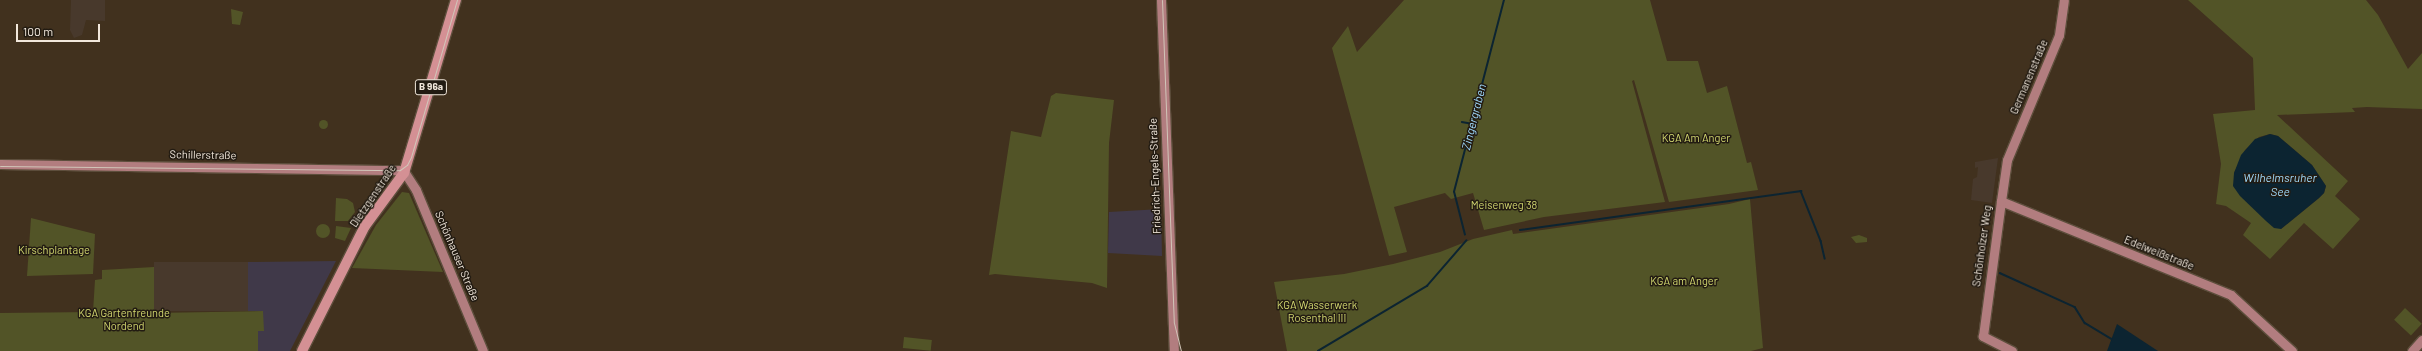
<!DOCTYPE html>
<html>
<head>
<meta charset="utf-8">
<style>
  body { margin:0 }
  #map { position:relative; width:2422px; height:351px; overflow:hidden; background:#41311e; font-family:Barlow,sans-serif }
  div>[style] { position:absolute }
  .commercial>* { inset:0; background:#403949 }
  .education>* { inset:0; background:#48392c; transform-origin:0 0 }
  .green>* { inset:0; background:#525427; transform-origin:0 0 }
  .round { border-radius:50% }
  .water>* { inset:0; background:#0c2431 }
  .stream>* { height:1.5px; margin:-0.75px; padding:0 0.75px; transform-origin:0.75px; border-radius:0.75px; background:#0c2431 }
  .roads { filter:drop-shadow(1px 0 #5d4e3c) drop-shadow(-1px 0 #5d4e3c) drop-shadow(0 1px #5d4e3c) drop-shadow(0 -1px #5d4e3c) }
  .secondary>* { height:9px; margin:-4.5px; padding:0 4.5px; transform-origin:4.5px; border-radius:4.5px; background:#b27d7f }
  .primary>* { height:10px; margin:-5px; padding:0 5px; transform-origin:5px; border-radius:5px; background:#d49094 }
  .tram>* { height:1px; margin:-0.5px; padding:0 0.5px; transform-origin:0.5px; border-radius:0.5px; background:#d1c6b9 }
  span { translate:-50% -50%; white-space:nowrap; text-align:center; line-height:1.15; -webkit-text-stroke:3px #221b12; paint-order:stroke }
  .shield-label span { padding:1px 3px; background:#221b12; border:1px solid; border-radius:3px; -webkit-text-stroke-width:0 }
  .shield-label { font-size:10px; color:#f2e8dc; font-weight:700 }
  .street-label { font-size:11px; color:#f2e8dc }
  .park-label { font-size:11px; color:#d1d66f }
  .water-label { font-size:12px; color:#a0dafc; font-style:italic }
  .scale { position:absolute; left:16px; top:24px; width:84px; height:18px; box-sizing:border-box; border:2px solid #f2e8dc; border-top:0; padding-left:5px; font-size:12px; line-height:14px; white-space:nowrap; color:#f2e8dc; -webkit-text-stroke:3px #221b12; paint-order:stroke }
</style>
</head>
<body>
<div id="map">
  <div class="commercial">
    <i style="clip-path:polygon(1161px 209px,1162px 256px,1108px 253px,1109px 212px)"></i>
    <i style="clip-path:polygon(336px 261px,290px 351px,258px 351px,258px 331px,263px 331px,263px 311px,248px 311px,248px 262px)"></i>
  </div>
  <div class="education">
    <i style="clip-path:polygon(71px 0,105px 0,105px 21px,86px 20px,82px 35px,74px 38px,70px 30px)"></i>
    <i style="clip-path:polygon(1998px 158px,1992px 203px,1971px 200px,1973px 179px,1977px 177px,1978px 167px,1975px 168px,1975px 162px)"></i>
    <i style="left:248px;top:262px;width:49px;height:94px;rotate:90deg"></i>
  </div>
  <div class="green">
    <i style="clip-path:polygon(1404px 0,1650px 0,1667px 61px,1698px 61px,1707px 93px,1727px 86px,1747px 163px,1751px 162px,1758px 190px,1669px 202px,1634px 80px,1632px 81px,1665px 202px,1544px 217px,1484px 230px,1473px 193px,1451px 199px,1445px 193px,1394px 207px,1407px 252px,1389px 256px,1332px 48px,1348px 26px,1357px 52px)"></i>
    <i style="clip-path:polygon(evenodd,2188px 0,2366px 0,2378px 15px,2408px 69px,2422px 53px,2422px 109px,2367px 107px,2352px 108px,2355px 112px,2277px 115px,2348px 181px,2335px 196px,2360px 219px,2333px 249px,2304px 223px,2270px 259px,2243px 235px,2251px 223px,2226px 206px,2216px 204px,2221px 164px,2213px 114px,2255px 110px,2253px 58px,2188px 0,2270px 134px,2278px 136px,2312px 165px,2326px 186px,2324px 193px,2319px 198px,2281px 229px,2234px 173px,2245px 150px,2259px 137px,2270px 134px)"></i>
    <i style="clip-path:polygon(231px 9px,243px 12px,240px 25px,232px 24px)"></i>
    <i style="clip-path:polygon(1056px 93px,1114px 100px,1109px 143px,1107px 288px,1092px 283px,995px 274px,989px 275px,1011px 131px,1041px 137px,1051px 96px)"></i>
    <i class="round" style="left:318.5px;top:119.5px;width:9px;height:9px"></i>
    <i style="clip-path:polygon(402px 192px,409px 193px,443px 272px,352px 268px,376px 225px)"></i>
    <i style="clip-path:polygon(336px 198px,347px 199px,353px 203px,355px 212px,348px 221px,335px 221px)"></i>
    <i style="clip-path:polygon(1750px 199px,1763px 348px,1751px 351px,1287px 351px,1274px 282px,1344px 274px,1393px 264px,1440px 252px,1473px 239px,1512px 230px,1513px 234px,1729px 204px)"></i>
    <i style="clip-path:polygon(31px 218px,95px 234px,93px 274px,27px 276px)"></i>
    <i class="round" style="left:316px;top:224px;width:14px;height:14px"></i>
    <i style="clip-path:polygon(336px 226px,351px 228px,345px 241px,335px 238px)"></i>
    <i style="clip-path:polygon(1859px 235px,1867px 238px,1867px 242px,1856px 243px,1851px 237px)"></i>
    <i style="clip-path:polygon(154px 267px,154px 313px,263px 311px,264px 331px,258px 331px,258px 351px,0 351px,0 313px,93px 312px,95px 280px,102px 279px,102px 270px)"></i>
    <i style="left:2405px;top:308px;width:23px;height:16px;rotate:43deg"></i>
    <i style="left:904px;top:337px;width:28px;height:11px;rotate:6deg"></i>
  </div>
  <div class="water">
    <i style="clip-path:polygon(2270px 134px,2278px 136px,2312px 165px,2326px 186px,2324px 193px,2319px 198px,2281px 229px,2274px 228px,2266px 221px,2240px 196px,2233px 186px,2234px 173px,2241px 155px,2255px 139px)"></i>
    <i style="clip-path:polygon(2117px 324px,2158px 351px,2107px 351px)"></i>
  </div>
  <div class="stream">
    <i style="left:1462px;top:122px;width:11px;rotate:10deg"></i>
    <i style="left:1520px;top:230px;width:284px;rotate:-7.9deg"></i>
    <i style="left:1801px;top:191px;width:54px;rotate:68.2deg"></i>
    <i style="left:1821px;top:241px;width:18px;rotate:77deg"></i>
    <i style="left:1465px;top:235px;width:44px;rotate:-104.3deg"></i>
    <i style="left:1454px;top:192px;width:198px;rotate:-75.4deg"></i>
    <i style="left:2000px;top:273px;width:82px;rotate:24.4deg"></i>
    <i style="left:2075px;top:307px;width:19px;rotate:58deg"></i>
    <i style="left:2085px;top:323px;width:31px;rotate:31deg"></i>
    <i style="left:1318px;top:351px;width:127px;rotate:-30.8deg"></i>
    <i style="left:1427px;top:286px;width:60px;rotate:-49.1deg"></i>
  </div>
  <div class="roads">
    <div class="secondary">
      <i style="left:1161px;top:0;width:351px;rotate:87.9deg"></i>
      <i style="left:0;top:164px;width:399px;rotate:0.9deg"></i>
      <i style="left:399px;top:170px;width:7px;rotate:27deg"></i>
      <i style="left:405px;top:173px;width:20px;rotate:57deg"></i>
      <i style="left:416px;top:190px;width:174px;rotate:67.4deg"></i>
      <i style="left:2001px;top:201px;width:248px;rotate:22.2deg"></i>
      <i style="left:2231px;top:295px;width:83px;rotate:42.6deg"></i>
      <i style="left:2012px;top:351px;width:33px;rotate:-153deg"></i>
      <i style="left:1983px;top:336px;width:136px;rotate:-82.4deg"></i>
      <i style="left:2001px;top:201px;width:41px;rotate:-81.7deg"></i>
      <i style="left:2007px;top:160px;width:135px;rotate:-67.4deg"></i>
      <i style="left:2059px;top:35px;width:35px;rotate:-82deg"></i>
      <i style="left:2412px;top:351px;width:15px;rotate:-48deg"></i>
    </div>
    <div class="primary">
      <i style="left:302px;top:351px;width:140px;rotate:-63.3deg"></i>
      <i style="left:365px;top:226px;width:66px;rotate:-53.7deg"></i>
      <i style="left:404px;top:173px;width:181px;rotate:-73.3deg"></i>
    </div>
  </div>
  <div class="tram">
    <i style="left:1162px;top:0;width:323px;rotate:87.9deg"></i>
    <i style="left:1174px;top:323px;width:29px;rotate:76deg"></i>
    <i style="left:0;top:166px;width:400px;rotate:0.6deg"></i>
    <i style="left:400px;top:170px;width:9px;rotate:-36deg"></i>
    <i style="left:407px;top:165px;width:9px;rotate:-63deg"></i>
    <i style="left:411px;top:157px;width:164px;rotate:-73.7deg"></i>
  </div>
  <div class="shield-label">
    <span style="left:431px;top:87px">B 96a</span>
  </div>
  <div class="street-label">
    <span style="left:2029px;top:77px;rotate:-67deg">Germanenstraße</span>
    <span style="left:203px;top:155px;rotate:1deg">Schillerstraße</span>
    <span style="left:1155px;top:176px;rotate:-92deg">Friedrich-Engels-Straße</span>
    <span style="left:373px;top:196px;rotate:-56deg">Dietzgenstraße</span>
    <span style="left:1982px;top:246px;rotate:-82deg">Schönholzer Weg</span>
    <span style="left:2159px;top:253px;rotate:22deg">Edelweißstraße</span>
    <span style="left:457px;top:256px;rotate:67deg">Schönhauser Straße</span>
  </div>
  <div class="park-label">
    <span style="left:1696px;top:138px">KGA Am Anger</span>
    <span style="left:1504px;top:205px">Meisenweg 38</span>
    <span style="left:54px;top:250px">Kirschplantage</span>
    <span style="left:1684px;top:281px">KGA am Anger</span>
    <span style="left:1317px;top:312px">KGA Wasserwerk<br>Rosenthal III</span>
    <span style="left:124px;top:320px">KGA Gartenfreunde<br>Nordend</span>
  </div>
  <div class="water-label">
    <span style="left:1474px;top:117px;rotate:-76deg">Zingergraben</span>
    <span style="left:2280px;top:185px">Wilhelmsruher<br>See</span>
  </div>
  <div class="scale">100 m</div>
</div>
</body>
</html>
